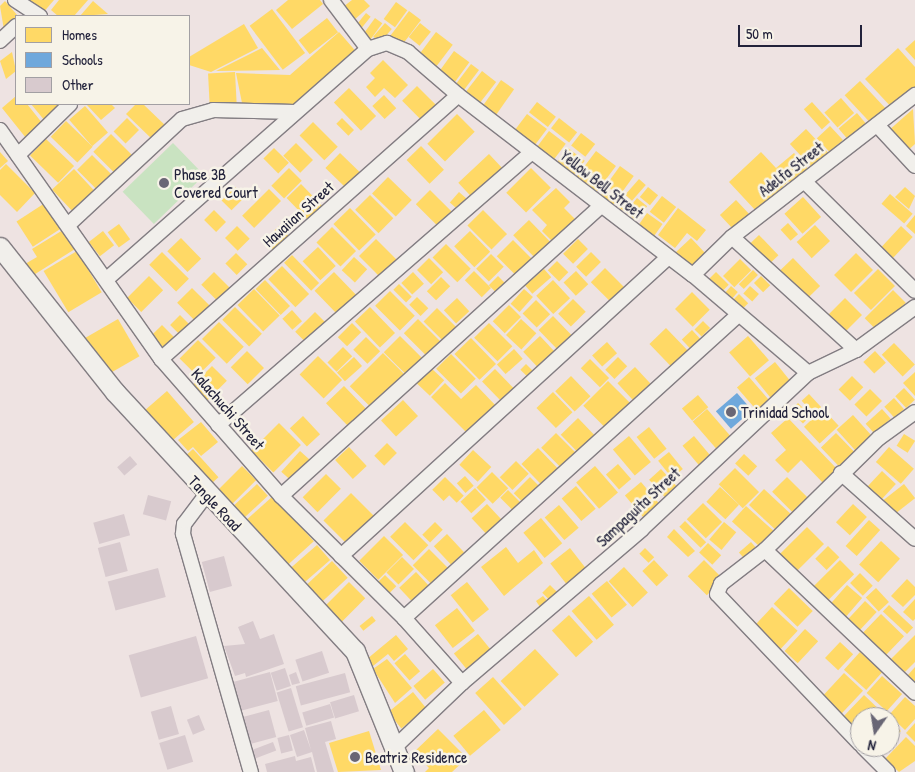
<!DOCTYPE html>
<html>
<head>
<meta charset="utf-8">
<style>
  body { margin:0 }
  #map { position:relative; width:915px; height:772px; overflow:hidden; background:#eee3e2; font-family:"Patrick Hand",sans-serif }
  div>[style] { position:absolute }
  .green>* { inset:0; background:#c9e3c1; transform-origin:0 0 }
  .homes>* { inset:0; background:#ffd966; transform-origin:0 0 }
  .schools>* { inset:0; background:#6fa8dc; transform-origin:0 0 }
  .building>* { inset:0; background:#d8cace; transform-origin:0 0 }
  .roads { filter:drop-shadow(1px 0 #827d82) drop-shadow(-1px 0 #827d82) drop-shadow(0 1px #827d82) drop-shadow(0 -1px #827d82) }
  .street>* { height:14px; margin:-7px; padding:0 7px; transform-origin:7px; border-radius:7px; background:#f1efeb }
  .secondary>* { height:19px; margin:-9.5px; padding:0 9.5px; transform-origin:9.5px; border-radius:9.5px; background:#f1efeb }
  .dots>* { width:14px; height:14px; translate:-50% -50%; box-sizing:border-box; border:2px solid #f7f3e8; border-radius:50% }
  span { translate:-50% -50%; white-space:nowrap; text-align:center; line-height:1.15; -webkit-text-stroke:5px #f7f3e8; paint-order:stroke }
  .street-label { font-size:16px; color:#22223b }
  .poi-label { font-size:16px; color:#22223b }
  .left { translate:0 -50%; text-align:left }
  .legend { position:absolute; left:15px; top:15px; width:175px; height:90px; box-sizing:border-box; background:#f7f3e8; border:1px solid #a29fa3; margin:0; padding:6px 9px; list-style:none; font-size:15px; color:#22223b }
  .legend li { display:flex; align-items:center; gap:10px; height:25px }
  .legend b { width:25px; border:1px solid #a29fa3 }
  .north { position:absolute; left:850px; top:707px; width:50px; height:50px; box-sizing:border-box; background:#f7f3e8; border:1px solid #a29fa3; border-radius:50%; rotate:193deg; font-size:14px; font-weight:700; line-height:20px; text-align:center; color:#22223b }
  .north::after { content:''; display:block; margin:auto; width:18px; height:22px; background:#696675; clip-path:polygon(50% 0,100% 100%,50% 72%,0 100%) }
  .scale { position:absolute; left:738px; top:25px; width:124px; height:22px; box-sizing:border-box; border:2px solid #22223b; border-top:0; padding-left:6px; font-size:15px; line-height:18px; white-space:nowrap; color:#22223b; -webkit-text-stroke:4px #f7f3e8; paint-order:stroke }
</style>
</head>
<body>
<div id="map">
  <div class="green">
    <i style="left:173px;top:143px;width:45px;height:70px;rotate:46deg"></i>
  </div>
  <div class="homes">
    <i style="clip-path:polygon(26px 0,54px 0,42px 14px)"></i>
    <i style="clip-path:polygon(59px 0,88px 0,74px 16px,58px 16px,51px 10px)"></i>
    <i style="clip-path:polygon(288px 0,320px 0,323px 4px,292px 29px,276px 10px)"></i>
    <i style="clip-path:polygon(352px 0,364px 0,370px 6px,354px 20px,343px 7px)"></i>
    <i style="clip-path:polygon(5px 1px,18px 16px,4px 30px,0 6px)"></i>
    <i style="clip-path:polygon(93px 1px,108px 14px,80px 16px)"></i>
    <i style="left:396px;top:2px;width:14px;height:21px;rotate:36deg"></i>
    <i style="left:272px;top:9px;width:55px;height:28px;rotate:53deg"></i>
    <i style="left:409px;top:11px;width:15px;height:31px;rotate:37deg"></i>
    <i style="left:366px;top:13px;width:6px;height:17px;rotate:39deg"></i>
    <i style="left:327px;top:18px;width:18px;height:36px;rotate:52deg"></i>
    <i style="left:375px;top:18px;width:9px;height:20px;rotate:36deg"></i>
    <i style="left:385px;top:23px;width:9px;height:18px;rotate:41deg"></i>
    <i style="left:420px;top:23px;width:14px;height:18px;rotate:39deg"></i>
    <i style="clip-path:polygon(244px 24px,258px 48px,211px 72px,189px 65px,189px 57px)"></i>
    <i style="clip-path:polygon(339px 32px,359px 55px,297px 104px,243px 108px,236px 73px,290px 75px)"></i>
    <i style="left:436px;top:32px;width:21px;height:29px;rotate:37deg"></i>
    <i style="clip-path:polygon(915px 40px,915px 60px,905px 49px)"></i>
    <i style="clip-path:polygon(262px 48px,280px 70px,216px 71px)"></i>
    <i style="clip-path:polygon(898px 48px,915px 67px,915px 90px,894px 110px,865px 79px)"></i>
    <i style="left:454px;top:51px;width:19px;height:28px;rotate:36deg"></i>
    <i style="clip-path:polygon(12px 52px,16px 71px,6px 79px,0 61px)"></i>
    <i style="clip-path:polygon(383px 60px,408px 85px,395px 98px,384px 88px,375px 97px,366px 87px,375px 78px,370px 73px)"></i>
    <i style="left:471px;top:64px;width:10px;height:30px;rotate:37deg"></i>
    <i style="left:482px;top:71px;width:18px;height:31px;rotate:38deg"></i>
    <i style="left:235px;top:72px;width:35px;height:27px;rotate:87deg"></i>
    <i style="left:501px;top:80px;width:16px;height:34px;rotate:35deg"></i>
    <i style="left:860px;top:81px;width:40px;height:21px;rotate:47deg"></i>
    <i style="left:417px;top:86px;width:28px;height:21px;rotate:45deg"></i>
    <i style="left:349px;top:88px;width:39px;height:21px;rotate:46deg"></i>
    <i style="left:384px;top:95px;width:18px;height:16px;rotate:47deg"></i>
    <i style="clip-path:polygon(16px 96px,16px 104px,27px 104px,43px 124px,26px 138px,2px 108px)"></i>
    <i style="left:841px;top:98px;width:20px;height:22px;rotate:49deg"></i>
    <i style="left:537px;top:102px;width:24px;height:13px;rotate:38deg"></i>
    <i style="left:812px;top:102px;width:27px;height:11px;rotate:48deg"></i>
    <i style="clip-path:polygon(31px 104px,62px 104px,45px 121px)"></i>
    <i style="clip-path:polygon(86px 104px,111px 104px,115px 108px,101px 120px)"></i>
    <i style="clip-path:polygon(136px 104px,143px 104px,168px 128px,154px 141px,126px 114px)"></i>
    <i style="left:85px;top:106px;width:35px;height:21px;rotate:49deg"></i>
    <i style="clip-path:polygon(913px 109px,915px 144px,905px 153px,887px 132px)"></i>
    <i style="left:857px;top:113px;width:17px;height:24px;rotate:50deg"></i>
    <i style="left:457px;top:114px;width:25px;height:42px;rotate:45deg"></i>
    <i style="left:527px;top:114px;width:25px;height:26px;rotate:37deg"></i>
    <i style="left:127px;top:118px;width:17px;height:19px;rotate:45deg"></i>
    <i style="left:342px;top:118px;width:17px;height:8px;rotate:45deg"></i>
    <i style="left:559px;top:118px;width:23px;height:13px;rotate:38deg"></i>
    <i style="left:66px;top:121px;width:37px;height:22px;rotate:44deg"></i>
    <i style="left:313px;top:122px;width:35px;height:19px;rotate:45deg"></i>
    <i style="left:830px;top:126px;width:19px;height:18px;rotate:47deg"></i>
    <i style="left:806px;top:129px;width:35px;height:22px;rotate:47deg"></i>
    <i style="left:549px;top:131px;width:21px;height:21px;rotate:37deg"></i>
    <i style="left:581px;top:133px;width:18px;height:16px;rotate:38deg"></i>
    <i style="left:111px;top:134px;width:34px;height:25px;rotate:45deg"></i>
    <i style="left:46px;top:139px;width:39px;height:23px;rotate:44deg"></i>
    <i style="left:296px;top:143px;width:24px;height:18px;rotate:45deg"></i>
    <i style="left:421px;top:146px;width:33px;height:20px;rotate:46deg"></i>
    <i style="left:274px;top:148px;width:21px;height:15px;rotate:45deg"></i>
    <i style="left:568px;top:148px;width:21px;height:23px;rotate:37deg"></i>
    <i style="left:596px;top:151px;width:25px;height:36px;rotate:37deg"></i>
    <i style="clip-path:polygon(0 152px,8px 161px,0 168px)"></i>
    <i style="clip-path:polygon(761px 152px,776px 168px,794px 153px,811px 172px,794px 187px,789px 181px,756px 211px,729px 182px)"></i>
    <i style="left:340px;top:153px;width:33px;height:21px;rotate:44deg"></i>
    <i style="left:489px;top:154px;width:22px;height:42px;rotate:47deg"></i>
    <i style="left:92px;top:155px;width:33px;height:21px;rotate:45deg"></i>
    <i style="clip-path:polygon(6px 164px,35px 193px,17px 212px,0 195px,0 170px)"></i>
    <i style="left:620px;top:166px;width:17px;height:24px;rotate:36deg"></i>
    <i style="left:289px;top:168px;width:18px;height:25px;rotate:45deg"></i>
    <i style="left:531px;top:168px;width:28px;height:35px;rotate:45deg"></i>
    <i style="left:74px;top:169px;width:35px;height:30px;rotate:47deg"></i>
    <i style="left:388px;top:177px;width:33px;height:23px;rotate:44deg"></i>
    <i style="left:639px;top:179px;width:9px;height:21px;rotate:41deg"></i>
    <i style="left:301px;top:184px;width:37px;height:20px;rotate:46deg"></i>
    <i style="left:235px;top:187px;width:14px;height:19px;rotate:45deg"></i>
    <i style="left:648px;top:187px;width:13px;height:13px;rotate:39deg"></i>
    <i style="clip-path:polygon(905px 187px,915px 196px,909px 209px,895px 197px)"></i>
    <i style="clip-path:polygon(556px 188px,570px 202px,564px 208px,578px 222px,555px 244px,542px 231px,547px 225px,532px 210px)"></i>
    <i style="left:269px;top:189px;width:17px;height:38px;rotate:45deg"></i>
    <i style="left:430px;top:190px;width:33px;height:20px;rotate:45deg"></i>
    <i style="left:605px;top:190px;width:16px;height:11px;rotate:40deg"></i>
    <i style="left:459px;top:192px;width:11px;height:14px;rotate:41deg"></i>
    <i style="left:890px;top:194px;width:30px;height:13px;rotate:41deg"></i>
    <i style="left:370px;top:195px;width:33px;height:21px;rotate:45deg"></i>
    <i style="left:662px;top:196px;width:18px;height:20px;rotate:38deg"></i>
    <i style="left:803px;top:197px;width:27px;height:25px;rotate:48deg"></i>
    <i style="left:637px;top:198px;width:13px;height:18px;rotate:39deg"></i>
    <i style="left:624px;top:199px;width:7px;height:10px;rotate:34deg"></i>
    <i style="left:736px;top:200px;width:23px;height:22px;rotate:47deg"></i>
    <i style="left:45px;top:203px;width:30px;height:34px;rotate:57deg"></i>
    <i style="left:350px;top:208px;width:37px;height:23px;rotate:46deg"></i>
    <i style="clip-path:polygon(678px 208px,706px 230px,697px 241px,687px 233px,675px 248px,658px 235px)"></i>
    <i style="left:214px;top:210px;width:17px;height:14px;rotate:45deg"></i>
    <i style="left:483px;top:210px;width:34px;height:22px;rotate:45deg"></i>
    <i style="left:647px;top:213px;width:19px;height:19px;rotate:35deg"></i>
    <i style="clip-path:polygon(915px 215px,915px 234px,906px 226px)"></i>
    <i style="left:529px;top:220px;width:32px;height:22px;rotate:46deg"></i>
    <i style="left:788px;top:223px;width:15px;height:10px;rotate:48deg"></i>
    <i style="left:119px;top:224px;width:19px;height:14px;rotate:54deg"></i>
    <i style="left:815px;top:225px;width:22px;height:25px;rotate:47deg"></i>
    <i style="left:237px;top:226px;width:18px;height:17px;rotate:45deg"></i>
    <i style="left:279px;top:226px;width:17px;height:21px;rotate:45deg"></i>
    <i style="left:901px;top:226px;width:16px;height:32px;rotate:43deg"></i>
    <i style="left:332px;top:227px;width:34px;height:22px;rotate:45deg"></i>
    <i style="clip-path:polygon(63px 230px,75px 249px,32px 276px,25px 264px,37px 257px,32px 249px)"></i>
    <i style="left:103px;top:231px;width:18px;height:18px;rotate:52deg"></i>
    <i style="left:470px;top:231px;width:29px;height:22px;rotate:46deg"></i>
    <i style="left:759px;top:235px;width:28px;height:16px;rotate:46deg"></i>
    <i style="left:181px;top:238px;width:29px;height:19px;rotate:46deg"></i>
    <i style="left:691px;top:238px;width:23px;height:23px;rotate:47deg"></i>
    <i style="left:376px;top:239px;width:31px;height:24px;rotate:45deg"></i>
    <i style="left:578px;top:239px;width:14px;height:21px;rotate:45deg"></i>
    <i style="left:513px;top:240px;width:27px;height:23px;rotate:45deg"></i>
    <i style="left:446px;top:244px;width:35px;height:19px;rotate:45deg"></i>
    <i style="left:318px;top:247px;width:26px;height:21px;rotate:47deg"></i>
    <i style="left:77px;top:251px;width:48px;height:39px;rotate:59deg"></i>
    <i style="left:162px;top:252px;width:38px;height:18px;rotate:45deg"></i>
    <i style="left:591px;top:252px;width:14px;height:21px;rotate:45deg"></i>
    <i style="left:236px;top:253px;width:16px;height:15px;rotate:45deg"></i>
    <i style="left:856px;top:253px;width:24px;height:31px;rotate:45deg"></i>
    <i style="left:491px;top:254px;width:18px;height:21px;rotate:45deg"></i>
    <i style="left:292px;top:255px;width:39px;height:11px;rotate:46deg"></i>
    <i style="left:354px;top:257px;width:18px;height:18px;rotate:43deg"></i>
    <i style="left:429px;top:258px;width:20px;height:17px;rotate:45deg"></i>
    <i style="left:793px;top:258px;width:39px;height:21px;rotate:46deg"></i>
    <i style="left:740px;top:259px;width:16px;height:24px;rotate:45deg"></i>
    <i style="left:557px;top:261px;width:16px;height:13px;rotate:45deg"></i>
    <i style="left:282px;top:266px;width:39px;height:19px;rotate:46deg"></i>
    <i style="left:605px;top:268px;width:30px;height:20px;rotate:45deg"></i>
    <i style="left:544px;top:269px;width:11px;height:25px;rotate:49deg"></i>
    <i style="left:878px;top:269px;width:24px;height:34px;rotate:45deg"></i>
    <i style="left:753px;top:270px;width:7px;height:20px;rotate:45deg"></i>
    <i style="left:474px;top:271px;width:24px;height:13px;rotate:45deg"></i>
    <i style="left:576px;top:271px;width:18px;height:17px;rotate:47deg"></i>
    <i style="left:214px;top:272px;width:24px;height:18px;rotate:45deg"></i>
    <i style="left:334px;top:272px;width:33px;height:27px;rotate:46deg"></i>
    <i style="left:413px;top:272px;width:16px;height:16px;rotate:47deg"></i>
    <i style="left:716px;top:272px;width:18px;height:12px;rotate:45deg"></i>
    <i style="left:149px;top:276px;width:20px;height:31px;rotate:45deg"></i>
    <i style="left:498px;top:276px;width:14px;height:13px;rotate:45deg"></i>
    <i style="left:761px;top:276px;width:13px;height:10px;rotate:45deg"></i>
    <i style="left:441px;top:277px;width:13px;height:20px;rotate:45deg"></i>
    <i style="left:265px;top:280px;width:36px;height:13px;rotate:46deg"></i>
    <i style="left:553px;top:280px;width:25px;height:23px;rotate:47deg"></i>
    <i style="left:399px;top:284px;width:18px;height:8px;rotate:45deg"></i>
    <i style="left:731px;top:286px;width:9px;height:11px;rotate:41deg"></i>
    <i style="left:750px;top:286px;width:12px;height:10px;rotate:42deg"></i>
    <i style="left:192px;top:288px;width:27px;height:21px;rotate:45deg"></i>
    <i style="left:254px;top:289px;width:37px;height:23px;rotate:46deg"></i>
    <i style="left:524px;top:289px;width:12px;height:20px;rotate:42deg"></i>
    <i style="left:893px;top:290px;width:18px;height:40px;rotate:45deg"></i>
    <i style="left:390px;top:291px;width:35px;height:21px;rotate:45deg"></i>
    <i style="left:692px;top:292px;width:25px;height:24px;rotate:45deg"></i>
    <i style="left:739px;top:294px;width:13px;height:13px;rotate:45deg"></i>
    <i style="left:417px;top:297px;width:16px;height:11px;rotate:45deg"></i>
    <i style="left:457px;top:298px;width:18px;height:18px;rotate:47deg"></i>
    <i style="left:845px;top:298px;width:24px;height:25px;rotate:45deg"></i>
    <i style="left:573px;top:299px;width:18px;height:21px;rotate:45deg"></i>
    <i style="left:536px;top:300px;width:20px;height:19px;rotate:45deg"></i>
    <i style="left:509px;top:305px;width:17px;height:23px;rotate:45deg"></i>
    <i style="left:235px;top:307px;width:38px;height:18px;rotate:45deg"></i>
    <i style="left:370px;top:307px;width:36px;height:21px;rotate:46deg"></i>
    <i style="left:437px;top:308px;width:27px;height:19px;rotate:45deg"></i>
    <i style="left:292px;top:310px;width:15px;height:13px;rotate:48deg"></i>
    <i style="left:315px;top:312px;width:17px;height:28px;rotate:45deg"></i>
    <i style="left:180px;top:315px;width:17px;height:14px;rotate:45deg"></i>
    <i style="left:553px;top:316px;width:30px;height:20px;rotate:46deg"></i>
    <i style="left:118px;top:319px;width:43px;height:38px;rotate:60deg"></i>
    <i style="left:418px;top:319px;width:34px;height:20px;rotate:45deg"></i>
    <i style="left:521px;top:319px;width:21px;height:22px;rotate:43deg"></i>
    <i style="left:703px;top:321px;width:10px;height:12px;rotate:45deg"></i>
    <i style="left:219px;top:322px;width:35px;height:24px;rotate:45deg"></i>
    <i style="left:352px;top:323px;width:13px;height:20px;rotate:45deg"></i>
    <i style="left:489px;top:323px;width:33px;height:21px;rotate:45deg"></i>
    <i style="left:162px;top:325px;width:20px;height:15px;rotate:45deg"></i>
    <i style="left:666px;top:328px;width:35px;height:23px;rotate:46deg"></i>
    <i style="left:692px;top:330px;width:18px;height:14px;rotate:47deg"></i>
    <i style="left:400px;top:336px;width:33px;height:23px;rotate:45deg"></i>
    <i style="left:540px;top:336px;width:25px;height:23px;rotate:47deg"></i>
    <i style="left:748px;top:336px;width:32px;height:25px;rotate:49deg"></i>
    <i style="left:366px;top:337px;width:20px;height:18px;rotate:45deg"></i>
    <i style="left:471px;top:338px;width:36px;height:23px;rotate:46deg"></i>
    <i style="left:198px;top:340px;width:25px;height:26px;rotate:45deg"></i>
    <i style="left:607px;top:342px;width:15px;height:20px;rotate:48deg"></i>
    <i style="left:894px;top:343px;width:30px;height:17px;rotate:46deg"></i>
    <i style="left:343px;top:347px;width:13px;height:22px;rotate:45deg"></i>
    <i style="left:514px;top:349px;width:13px;height:23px;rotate:48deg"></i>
    <i style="left:247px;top:351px;width:24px;height:23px;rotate:45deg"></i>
    <i style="left:875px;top:351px;width:16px;height:16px;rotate:47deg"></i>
    <i style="left:383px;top:353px;width:33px;height:47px;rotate:45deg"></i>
    <i style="left:451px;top:354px;width:35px;height:21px;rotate:45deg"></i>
    <i style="left:318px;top:356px;width:34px;height:26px;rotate:45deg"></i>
    <i style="left:354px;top:357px;width:12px;height:23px;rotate:48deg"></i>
    <i style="left:618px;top:357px;width:13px;height:18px;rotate:45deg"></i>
    <i style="left:590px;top:359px;width:27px;height:13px;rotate:45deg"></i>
    <i style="left:775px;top:362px;width:28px;height:26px;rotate:51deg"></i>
    <i style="left:526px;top:364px;width:13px;height:8px;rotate:45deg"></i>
    <i style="left:212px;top:366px;width:21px;height:30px;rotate:45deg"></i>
    <i style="left:635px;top:367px;width:26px;height:24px;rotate:47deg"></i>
    <i style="left:431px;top:368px;width:18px;height:21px;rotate:43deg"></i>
    <i style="left:495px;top:369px;width:29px;height:18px;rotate:46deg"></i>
    <i style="clip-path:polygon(915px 372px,915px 396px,903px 383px)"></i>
    <i style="left:571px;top:376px;width:28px;height:22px;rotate:46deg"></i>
    <i style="left:852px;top:376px;width:16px;height:19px;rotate:45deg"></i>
    <i style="left:749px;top:377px;width:37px;height:16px;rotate:49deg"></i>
    <i style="left:608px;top:381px;width:33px;height:35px;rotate:45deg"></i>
    <i style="clip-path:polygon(445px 383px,461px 399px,476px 385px,498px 408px,470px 436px,431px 397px)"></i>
    <i style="left:344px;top:386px;width:33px;height:25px;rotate:46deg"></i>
    <i style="left:904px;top:388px;width:16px;height:12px;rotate:47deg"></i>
    <i style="left:870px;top:389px;width:17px;height:22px;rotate:45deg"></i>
    <i style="left:167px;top:391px;width:41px;height:30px;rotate:49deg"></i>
    <i style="left:553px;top:392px;width:28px;height:23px;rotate:46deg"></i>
    <i style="left:809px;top:394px;width:18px;height:10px;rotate:47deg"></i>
    <i style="left:698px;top:395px;width:16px;height:21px;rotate:50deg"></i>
    <i style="left:894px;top:398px;width:15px;height:13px;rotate:48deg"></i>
    <i style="left:403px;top:400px;width:22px;height:30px;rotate:47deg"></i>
    <i style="left:798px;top:403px;width:18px;height:11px;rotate:45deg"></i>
    <i style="left:707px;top:409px;width:41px;height:19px;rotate:49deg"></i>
    <i style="left:823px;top:409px;width:23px;height:26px;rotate:47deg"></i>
    <i style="left:882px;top:409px;width:13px;height:22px;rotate:48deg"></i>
    <i style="left:853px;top:415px;width:31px;height:22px;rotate:48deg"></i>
    <i style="left:303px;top:416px;width:25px;height:18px;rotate:47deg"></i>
    <i style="left:578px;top:418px;width:28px;height:24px;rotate:46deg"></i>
    <i style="clip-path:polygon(788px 418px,838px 470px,824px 484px,801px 460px,788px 473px,775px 460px,786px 450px,771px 433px)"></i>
    <i style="clip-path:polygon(201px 422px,218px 442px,201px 456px,193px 447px,188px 451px,178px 440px)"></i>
    <i style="left:279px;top:423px;width:31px;height:39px;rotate:45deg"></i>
    <i style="left:649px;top:427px;width:28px;height:16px;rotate:51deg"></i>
    <i style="left:556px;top:433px;width:31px;height:21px;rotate:45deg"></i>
    <i style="left:836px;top:433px;width:30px;height:21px;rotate:46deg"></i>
    <i style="left:904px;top:434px;width:13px;height:14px;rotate:32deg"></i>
    <i style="left:629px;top:436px;width:34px;height:21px;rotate:50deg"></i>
    <i style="left:694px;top:436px;width:26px;height:15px;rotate:50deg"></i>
    <i style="left:387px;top:443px;width:14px;height:18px;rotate:45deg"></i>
    <i style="left:349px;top:447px;width:26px;height:19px;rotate:47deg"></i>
    <i style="left:889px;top:447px;width:33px;height:20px;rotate:41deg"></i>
    <i style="left:538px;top:448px;width:33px;height:23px;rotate:46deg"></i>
    <i style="left:193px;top:449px;width:38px;height:13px;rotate:48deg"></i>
    <i style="left:473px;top:450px;width:25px;height:20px;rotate:43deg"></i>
    <i style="left:300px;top:451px;width:15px;height:28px;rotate:42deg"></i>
    <i style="left:669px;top:452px;width:22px;height:14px;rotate:51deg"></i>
    <i style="left:744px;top:454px;width:18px;height:13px;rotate:43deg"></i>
    <i style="left:516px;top:461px;width:18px;height:23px;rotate:45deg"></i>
    <i style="left:618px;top:464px;width:20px;height:16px;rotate:49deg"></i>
    <i style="left:242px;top:466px;width:20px;height:36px;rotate:45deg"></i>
    <i style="left:595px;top:466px;width:35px;height:25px;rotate:49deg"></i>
    <i style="left:735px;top:468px;width:34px;height:23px;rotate:45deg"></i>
    <i style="left:661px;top:469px;width:28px;height:16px;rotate:48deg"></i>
    <i style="left:882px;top:471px;width:19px;height:25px;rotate:43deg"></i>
    <i style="left:492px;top:472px;width:23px;height:22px;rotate:45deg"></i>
    <i style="left:326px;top:474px;width:21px;height:33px;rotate:45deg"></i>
    <i style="left:465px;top:476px;width:13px;height:11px;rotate:48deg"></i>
    <i style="left:445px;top:477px;width:16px;height:18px;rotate:45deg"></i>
    <i style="left:530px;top:477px;width:17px;height:23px;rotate:45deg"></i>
    <i style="left:787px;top:477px;width:33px;height:21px;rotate:45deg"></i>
    <i style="left:641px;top:482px;width:33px;height:21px;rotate:50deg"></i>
    <i style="left:257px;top:484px;width:16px;height:35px;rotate:47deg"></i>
    <i style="left:904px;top:484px;width:18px;height:30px;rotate:52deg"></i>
    <i style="left:576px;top:486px;width:30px;height:19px;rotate:49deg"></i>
    <i style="left:720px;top:487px;width:26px;height:20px;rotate:43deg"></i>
    <i style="left:456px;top:488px;width:11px;height:10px;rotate:45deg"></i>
    <i style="left:475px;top:488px;width:16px;height:20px;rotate:47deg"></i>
    <i style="left:764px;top:489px;width:40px;height:22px;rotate:43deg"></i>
    <i style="left:508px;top:490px;width:23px;height:11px;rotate:45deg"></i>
    <i style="left:351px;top:493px;width:35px;height:39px;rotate:45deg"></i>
    <i style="left:273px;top:496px;width:61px;height:39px;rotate:48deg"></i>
    <i style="left:703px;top:503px;width:27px;height:23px;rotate:45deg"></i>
    <i style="left:487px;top:504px;width:25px;height:21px;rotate:47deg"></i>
    <i style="left:853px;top:504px;width:19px;height:25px;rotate:43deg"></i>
    <i style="left:559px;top:505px;width:30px;height:19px;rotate:49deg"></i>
    <i style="left:746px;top:506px;width:42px;height:21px;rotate:42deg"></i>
    <i style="left:541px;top:518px;width:33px;height:23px;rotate:50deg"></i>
    <i style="left:869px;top:520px;width:15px;height:35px;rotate:42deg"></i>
    <i style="left:685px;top:521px;width:30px;height:8px;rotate:45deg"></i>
    <i style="left:405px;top:522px;width:33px;height:21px;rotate:45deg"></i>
    <i style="left:435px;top:522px;width:11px;height:18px;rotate:45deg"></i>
    <i style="left:724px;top:522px;width:16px;height:23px;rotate:40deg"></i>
    <i style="left:807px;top:527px;width:24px;height:39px;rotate:45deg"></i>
    <i style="clip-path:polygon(674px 529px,695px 551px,688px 557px,667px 537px)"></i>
    <i style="left:447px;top:534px;width:25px;height:18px;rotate:47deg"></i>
    <i style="left:384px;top:536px;width:27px;height:35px;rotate:45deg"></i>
    <i style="left:881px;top:541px;width:26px;height:32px;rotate:43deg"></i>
    <i style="left:751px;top:542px;width:11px;height:16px;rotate:49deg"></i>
    <i style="left:708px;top:543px;width:18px;height:13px;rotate:43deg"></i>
    <i style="left:317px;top:545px;width:20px;height:38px;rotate:49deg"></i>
    <i style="left:828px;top:546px;width:16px;height:18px;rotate:45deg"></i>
    <i style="clip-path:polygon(506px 547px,518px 563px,534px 550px,543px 563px,504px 596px,481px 567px)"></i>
    <i style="left:570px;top:548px;width:31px;height:25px;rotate:52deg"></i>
    <i style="left:645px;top:548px;width:13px;height:8px;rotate:45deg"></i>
    <i style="left:429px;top:549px;width:30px;height:23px;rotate:45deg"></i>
    <i style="left:402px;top:557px;width:17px;height:22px;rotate:45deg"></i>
    <i style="left:654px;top:560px;width:21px;height:16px;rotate:47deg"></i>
    <i style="left:704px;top:560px;width:27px;height:23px;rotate:45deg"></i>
    <i style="left:840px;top:560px;width:20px;height:39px;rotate:45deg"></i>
    <i style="left:332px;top:561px;width:23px;height:38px;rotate:47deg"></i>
    <i style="left:624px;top:567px;width:35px;height:21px;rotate:47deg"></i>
    <i style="left:416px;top:572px;width:25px;height:23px;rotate:47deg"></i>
    <i style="left:860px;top:573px;width:18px;height:14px;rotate:45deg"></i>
    <i style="left:385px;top:575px;width:16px;height:13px;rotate:45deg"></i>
    <i style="clip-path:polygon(907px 579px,915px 587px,915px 595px,903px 607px,891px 596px)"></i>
    <i style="left:607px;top:581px;width:31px;height:20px;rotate:50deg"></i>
    <i style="left:349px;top:582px;width:23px;height:37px;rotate:45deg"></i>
    <i style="left:467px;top:582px;width:35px;height:21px;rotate:51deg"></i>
    <i style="left:550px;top:585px;width:16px;height:11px;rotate:45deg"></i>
    <i style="left:847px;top:585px;width:20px;height:25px;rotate:41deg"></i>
    <i style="left:789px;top:588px;width:33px;height:22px;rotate:44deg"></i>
    <i style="left:876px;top:588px;width:19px;height:14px;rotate:47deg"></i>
    <i style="clip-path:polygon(543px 596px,550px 604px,542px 610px,536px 601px)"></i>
    <i style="left:589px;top:596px;width:38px;height:23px;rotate:49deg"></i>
    <i style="clip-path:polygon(915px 599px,915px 619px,913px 621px,903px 612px)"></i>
    <i style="left:865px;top:601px;width:16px;height:26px;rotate:43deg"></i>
    <i style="left:889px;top:605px;width:33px;height:9px;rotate:43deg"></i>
    <i style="left:772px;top:607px;width:35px;height:27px;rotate:43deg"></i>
    <i style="left:457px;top:608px;width:29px;height:28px;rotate:52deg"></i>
    <i style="left:881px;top:614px;width:32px;height:27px;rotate:44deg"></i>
    <i style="left:569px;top:615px;width:36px;height:23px;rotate:48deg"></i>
    <i style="left:372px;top:616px;width:6px;height:16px;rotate:51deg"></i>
    <i style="left:805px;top:629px;width:18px;height:30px;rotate:43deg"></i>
    <i style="left:478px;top:634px;width:21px;height:31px;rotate:51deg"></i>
    <i style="clip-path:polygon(396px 635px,408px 649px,394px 661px,388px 654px,373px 666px,367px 659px)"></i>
    <i style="clip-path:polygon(915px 635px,915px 662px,905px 672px,891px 659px)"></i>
    <i style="left:840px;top:642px;width:18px;height:22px;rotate:43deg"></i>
    <i style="left:535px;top:649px;width:35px;height:47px;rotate:47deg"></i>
    <i style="left:860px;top:652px;width:30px;height:24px;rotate:42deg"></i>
    <i style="left:405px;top:654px;width:23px;height:14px;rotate:49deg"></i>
    <i style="clip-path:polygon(387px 659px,412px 688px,395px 703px,373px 669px)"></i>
    <i style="clip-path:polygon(915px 667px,915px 684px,907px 676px)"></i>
    <i style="left:433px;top:669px;width:18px;height:26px;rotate:49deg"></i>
    <i style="left:844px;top:673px;width:26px;height:33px;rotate:43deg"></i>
    <i style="left:882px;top:676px;width:27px;height:23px;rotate:42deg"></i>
    <i style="left:493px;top:677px;width:43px;height:24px;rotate:48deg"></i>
    <i style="left:413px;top:692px;width:21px;height:32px;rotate:51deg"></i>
    <i style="clip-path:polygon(864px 695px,884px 714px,860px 717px,860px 732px,843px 717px)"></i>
    <i style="clip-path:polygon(905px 697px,915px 706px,915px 719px,905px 730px,889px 715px)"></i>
    <i style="left:484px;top:710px;width:26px;height:40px;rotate:50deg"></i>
    <i style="clip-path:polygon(890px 720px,901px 731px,890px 743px)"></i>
    <i style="clip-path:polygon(915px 723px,915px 742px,906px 733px)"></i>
    <i style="clip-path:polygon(438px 729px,467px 758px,452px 772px,425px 772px,429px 768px,414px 752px)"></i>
    <i style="clip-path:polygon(369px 731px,381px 770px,338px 772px,329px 743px)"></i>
    <i style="clip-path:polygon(906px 737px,915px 746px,915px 761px,899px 772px,885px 759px)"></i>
  </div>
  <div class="schools">
    <i style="left:737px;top:393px;width:23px;height:28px;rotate:49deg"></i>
  </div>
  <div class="building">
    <i style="left:130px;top:456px;width:11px;height:17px;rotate:49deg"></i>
    <i style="left:148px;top:495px;width:24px;height:20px;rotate:15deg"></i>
    <i style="left:124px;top:514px;width:22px;height:32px;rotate:74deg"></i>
    <i style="left:120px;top:542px;width:30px;height:23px;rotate:75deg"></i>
    <i style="left:224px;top:556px;width:31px;height:23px;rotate:75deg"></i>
    <i style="left:158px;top:568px;width:30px;height:52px;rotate:75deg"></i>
    <i style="clip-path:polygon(253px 621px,260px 639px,274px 634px,284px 664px,246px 677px,245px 673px,235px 676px,224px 646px,245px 644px,238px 627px)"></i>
    <i style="left:196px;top:636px;width:44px;height:70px;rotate:74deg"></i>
    <i style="left:322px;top:651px;width:23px;height:28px;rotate:72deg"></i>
    <i style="left:285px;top:668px;width:19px;height:15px;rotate:72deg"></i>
    <i style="left:270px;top:672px;width:30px;height:44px;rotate:75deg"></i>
    <i style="clip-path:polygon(296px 672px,300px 683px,292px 685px,289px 675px)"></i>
    <i style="left:345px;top:673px;width:20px;height:51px;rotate:75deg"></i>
    <i style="left:291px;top:688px;width:41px;height:15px;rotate:73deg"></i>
    <i style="left:354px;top:695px;width:17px;height:25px;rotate:73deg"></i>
    <i style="left:330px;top:704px;width:14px;height:29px;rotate:73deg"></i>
    <i style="left:171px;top:706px;width:29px;height:21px;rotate:74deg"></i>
    <i style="left:269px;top:710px;width:28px;height:27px;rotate:75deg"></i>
    <i style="left:199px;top:715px;width:16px;height:13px;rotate:68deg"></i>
    <i style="clip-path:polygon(331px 721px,336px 739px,325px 742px,334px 772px,317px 772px,312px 752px,297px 757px,290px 735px,304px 730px,311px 750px,305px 728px)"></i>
    <i style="left:185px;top:735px;width:28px;height:27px;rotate:73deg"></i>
    <i style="left:289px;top:735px;width:16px;height:12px;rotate:76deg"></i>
    <i style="left:273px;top:742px;width:9px;height:24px;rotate:69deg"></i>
    <i style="clip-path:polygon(295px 756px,296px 761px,311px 757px,315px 772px,267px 772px,265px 764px)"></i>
  </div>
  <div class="roads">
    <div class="street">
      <i style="left:15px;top:0;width:30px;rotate:33deg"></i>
      <i style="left:331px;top:0;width:61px;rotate:52.9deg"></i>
      <i style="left:0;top:41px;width:22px;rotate:-43deg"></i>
      <i style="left:877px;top:125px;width:56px;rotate:47.2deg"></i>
      <i style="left:0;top:130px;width:280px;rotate:54.9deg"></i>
      <i style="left:161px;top:359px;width:182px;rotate:48.8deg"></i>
      <i style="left:281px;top:496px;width:173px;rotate:44.8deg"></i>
      <i style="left:404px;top:618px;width:87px;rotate:48.3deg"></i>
      <i style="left:18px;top:155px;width:73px;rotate:-44.4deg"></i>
      <i style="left:804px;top:181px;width:156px;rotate:44.7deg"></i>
      <i style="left:69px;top:224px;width:154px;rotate:-42.9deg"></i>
      <i style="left:182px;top:119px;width:32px;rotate:-16deg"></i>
      <i style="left:213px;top:110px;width:82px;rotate:1.4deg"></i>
      <i style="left:732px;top:237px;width:168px;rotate:42.3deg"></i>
      <i style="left:693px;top:275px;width:54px;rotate:-44.3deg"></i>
      <i style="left:732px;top:237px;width:232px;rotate:-37.8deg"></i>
      <i style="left:108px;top:278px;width:346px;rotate:-41.4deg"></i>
      <i style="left:368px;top:49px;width:20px;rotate:-18deg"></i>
      <i style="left:387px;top:43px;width:23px;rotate:23deg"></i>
      <i style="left:408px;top:52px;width:66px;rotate:40.7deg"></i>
      <i style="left:458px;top:95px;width:296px;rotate:37.5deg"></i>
      <i style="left:693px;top:275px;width:151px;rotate:40.4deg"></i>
      <i style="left:161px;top:359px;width:397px;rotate:-41.6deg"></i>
      <i style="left:218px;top:425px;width:416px;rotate:-41deg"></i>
      <i style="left:841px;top:473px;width:99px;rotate:41.7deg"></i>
      <i style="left:206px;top:495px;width:36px;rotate:127deg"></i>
      <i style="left:184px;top:524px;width:10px;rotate:96deg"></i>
      <i style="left:183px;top:534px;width:248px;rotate:74.1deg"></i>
      <i style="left:281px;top:496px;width:432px;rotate:-42.2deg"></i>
      <i style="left:765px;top:550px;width:207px;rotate:43.6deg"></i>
      <i style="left:341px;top:556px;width:443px;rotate:-42.4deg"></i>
      <i style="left:404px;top:618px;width:451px;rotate:-42.2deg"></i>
      <i style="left:860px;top:744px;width:207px;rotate:-133.6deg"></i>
      <i style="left:717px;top:594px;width:11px;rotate:-68deg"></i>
      <i style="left:721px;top:584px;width:56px;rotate:-37.7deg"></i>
      <i style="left:765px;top:550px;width:160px;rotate:-44.5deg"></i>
      <i style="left:879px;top:438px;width:44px;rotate:-35.8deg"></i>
      <i style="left:395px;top:747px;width:93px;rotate:-43.7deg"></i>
      <i style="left:462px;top:683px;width:237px;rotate:-40.5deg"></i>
      <i style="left:642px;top:529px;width:228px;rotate:-43.2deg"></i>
      <i style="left:808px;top:373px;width:53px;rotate:-25.6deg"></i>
      <i style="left:856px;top:350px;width:73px;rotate:-36.1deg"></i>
      <i style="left:863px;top:747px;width:35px;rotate:45deg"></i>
    </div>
    <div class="secondary">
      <i style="left:0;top:247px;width:185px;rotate:51.6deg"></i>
      <i style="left:115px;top:392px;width:353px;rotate:47.2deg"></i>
      <i style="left:355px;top:651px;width:131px;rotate:68deg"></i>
    </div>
  </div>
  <div class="dots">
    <i style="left:164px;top:183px;background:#696675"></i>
    <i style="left:731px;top:412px;background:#696675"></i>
    <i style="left:355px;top:757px;background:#696675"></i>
  </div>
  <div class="street-label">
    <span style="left:791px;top:169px;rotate:-38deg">Adelfa Street</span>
    <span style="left:602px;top:184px;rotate:38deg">Yellow Bell Street</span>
    <span style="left:298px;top:214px;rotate:-42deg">Hawaiian Street</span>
    <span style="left:228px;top:409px;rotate:49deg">Kalachuchi Street</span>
    <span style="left:215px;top:503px;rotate:47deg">Tangle Road</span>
    <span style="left:638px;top:507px;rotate:-43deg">Sampaguita Street</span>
  </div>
  <div class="poi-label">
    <span class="left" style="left:174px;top:183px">Phase 3B<br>Covered Court</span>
    <span class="left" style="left:741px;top:412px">Trinidad School</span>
    <span class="left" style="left:365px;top:757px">Beatriz Residence</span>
  </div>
  <ul class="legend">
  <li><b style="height:14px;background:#ffd966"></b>Homes</li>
  <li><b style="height:14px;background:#6fa8dc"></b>Schools</li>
  <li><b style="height:14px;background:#d8cace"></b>Other</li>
  </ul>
  <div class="north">N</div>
  <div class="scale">50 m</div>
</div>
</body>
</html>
